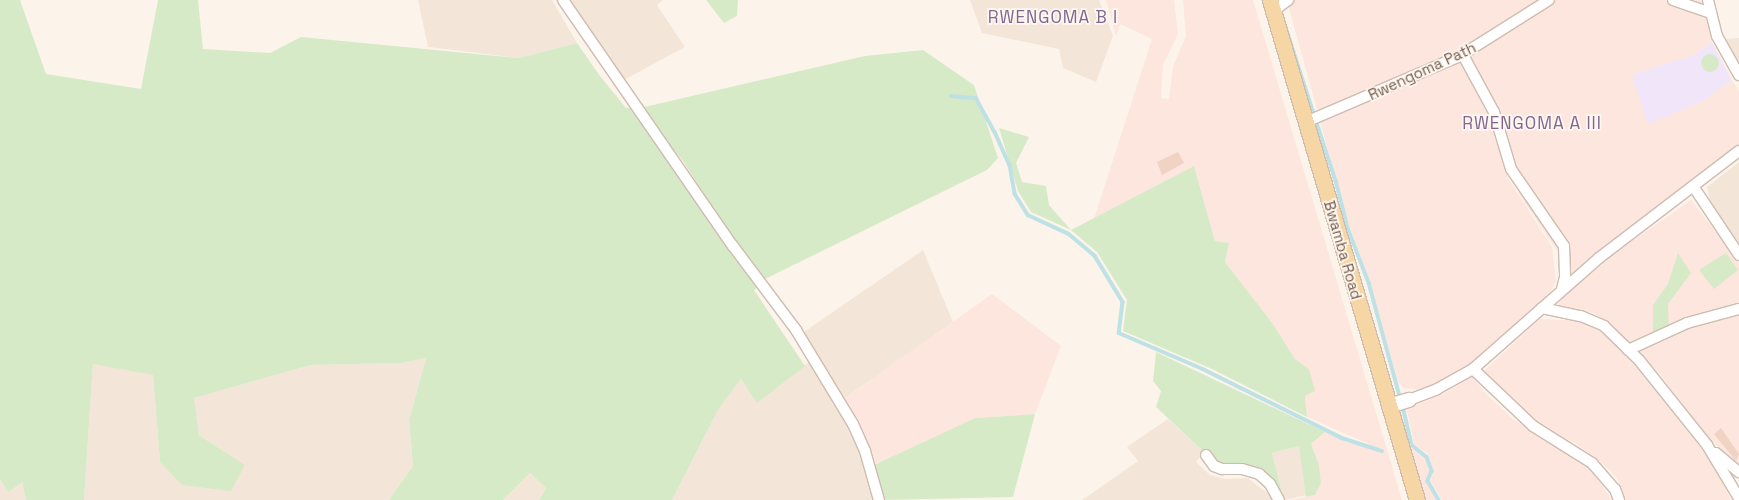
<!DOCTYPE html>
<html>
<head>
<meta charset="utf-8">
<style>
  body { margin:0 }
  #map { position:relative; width:1739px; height:500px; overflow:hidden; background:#fcf4ea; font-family:"Space Grotesk",sans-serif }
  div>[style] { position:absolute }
  .residential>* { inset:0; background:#f3e6d8 }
  .commercial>* { inset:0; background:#fce6de }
  .education>* { inset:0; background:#f1e6f9 }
  .green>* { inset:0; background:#d7eac8 }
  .round { border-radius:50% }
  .stream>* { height:3.5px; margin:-1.75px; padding:0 1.75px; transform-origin:1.75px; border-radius:1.75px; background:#bee1e5 }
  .building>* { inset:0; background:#f0d3c2 }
  .roads { filter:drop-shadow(1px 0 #cebcb0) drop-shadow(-1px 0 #cebcb0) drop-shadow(0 1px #cebcb0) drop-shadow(0 -1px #cebcb0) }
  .street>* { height:10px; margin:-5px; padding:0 5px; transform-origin:5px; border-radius:5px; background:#fff }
  .secondary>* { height:14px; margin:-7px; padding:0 7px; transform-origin:7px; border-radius:7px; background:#fff }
  .primary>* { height:15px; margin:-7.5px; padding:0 7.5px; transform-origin:7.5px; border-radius:7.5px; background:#f7d6a5 }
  span { translate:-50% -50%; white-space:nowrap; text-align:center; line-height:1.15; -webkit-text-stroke:3.5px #fef8f0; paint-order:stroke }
  .street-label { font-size:15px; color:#765b4e }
  .quarter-label { font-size:17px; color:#826692; letter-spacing:1px }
</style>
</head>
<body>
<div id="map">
  <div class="residential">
    <i style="clip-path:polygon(418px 0,552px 0,577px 43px,519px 58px,428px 47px)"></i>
    <i style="clip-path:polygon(569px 0,663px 0,657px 5px,685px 47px,620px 82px)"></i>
    <i style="clip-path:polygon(970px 0,1099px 0,1113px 36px,1096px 82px,1063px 68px,1059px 49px,982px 33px)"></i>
    <i style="clip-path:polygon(1739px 38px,1739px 70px,1726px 39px)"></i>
    <i style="clip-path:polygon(1739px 162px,1739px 245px,1710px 201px,1707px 187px)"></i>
    <i style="clip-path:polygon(923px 250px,953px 322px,842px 400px,801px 334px)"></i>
    <i style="clip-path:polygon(426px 358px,409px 420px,413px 466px,389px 500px,84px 500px,93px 363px,153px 375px,160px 462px,224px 451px,199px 435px,193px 398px,311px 365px,402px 363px)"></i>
    <i style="clip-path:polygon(809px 362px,849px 424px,875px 500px,672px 500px,718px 410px,741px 379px,757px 402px)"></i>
    <i style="clip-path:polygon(1168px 419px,1204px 452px,1196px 462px,1210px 475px,1225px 479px,1248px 478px,1266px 492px,1272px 500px,1082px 500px,1138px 461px,1127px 447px)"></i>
    <i style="clip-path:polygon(1299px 446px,1307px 495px,1284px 500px,1272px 453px)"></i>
    <i style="clip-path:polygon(530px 473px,546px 488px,539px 500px,503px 500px)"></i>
    <i style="clip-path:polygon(0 480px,9px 492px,22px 482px,26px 500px,0 500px)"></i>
  </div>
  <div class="commercial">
    <i style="clip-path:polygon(1106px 0,1174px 0,1178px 34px,1163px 65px,1161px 98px,1169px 99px,1173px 67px,1186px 36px,1183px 0,1253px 0,1402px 500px,1289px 500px,1315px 495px,1321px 483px,1319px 465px,1311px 444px,1325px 432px,1348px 443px,1369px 444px,1307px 417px,1305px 396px,1309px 369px,1295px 359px,1273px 324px,1225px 262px,1229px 243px,1215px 241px,1194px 166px,1094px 219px,1152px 39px,1120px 24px,1116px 36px)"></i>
    <i style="clip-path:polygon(1294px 0,1702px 0,1712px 42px,1694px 55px,1632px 75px,1703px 101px,1732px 80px,1739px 91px,1739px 150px,1706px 170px,1586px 261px,1565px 281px,1560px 273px,1557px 251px,1520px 195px,1501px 150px,1493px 118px,1465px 59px,1486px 107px,1508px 178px,1552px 247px,1556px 281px,1551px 291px,1480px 359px,1443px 383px,1421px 390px,1404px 388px,1398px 382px,1369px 279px,1346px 216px,1288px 4px)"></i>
    <i style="clip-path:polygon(1691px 200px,1739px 262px,1739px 466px,1711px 441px,1660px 374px,1612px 325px,1594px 313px,1558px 305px,1562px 298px,1618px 251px)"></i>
    <i style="clip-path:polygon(992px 294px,1061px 346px,1035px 414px,975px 418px,874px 465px,857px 421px,842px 400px)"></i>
    <i style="clip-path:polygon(1540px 319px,1581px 321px,1604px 334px,1633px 362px,1712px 462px,1731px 500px,1625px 500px,1618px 479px,1602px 463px,1575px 443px,1546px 429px,1495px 386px,1484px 371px)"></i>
    <i style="clip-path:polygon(1472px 376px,1485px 393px,1513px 419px,1569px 452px,1591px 470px,1612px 500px,1442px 500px,1431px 482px,1433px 469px,1428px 454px,1414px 444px,1407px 409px,1449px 391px)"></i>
    <i style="clip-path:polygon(1398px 410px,1402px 410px,1411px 445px,1425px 457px,1430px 471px,1427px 481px,1437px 500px,1423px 500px)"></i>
  </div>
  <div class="education">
    <i style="clip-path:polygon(1712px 42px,1732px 80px,1703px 101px,1648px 124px,1632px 75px,1694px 55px)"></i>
  </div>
  <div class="green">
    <i style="clip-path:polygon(0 0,20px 0,46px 74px,141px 89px,158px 0,198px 0,203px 49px,270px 53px,301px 37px,519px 58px,577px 43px,600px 76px,626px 108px,632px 108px,675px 164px,758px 287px,754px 290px,805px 366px,757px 403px,741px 379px,718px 410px,672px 500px,539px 500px,546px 488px,530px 473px,503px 500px,389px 500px,413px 466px,409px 420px,426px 358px,402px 363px,311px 365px,194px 398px,199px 435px,245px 465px,231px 491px,182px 485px,160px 462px,153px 375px,93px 364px,84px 500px,26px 500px,22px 482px,9px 492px,0 480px)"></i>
    <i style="clip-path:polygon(706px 0,738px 0,737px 16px,724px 23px)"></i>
    <i style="clip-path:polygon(923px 50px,974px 85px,998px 158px,987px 170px,763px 280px,728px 232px,683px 161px,640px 108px,865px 56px)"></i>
    <i class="round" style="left:1701px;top:54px;width:18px;height:18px"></i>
    <i style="clip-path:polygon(999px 128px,1029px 137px,1016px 163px,1022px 182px,1046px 186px,1049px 205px,1071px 230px,1194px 166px,1215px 241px,1229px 243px,1225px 262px,1273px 324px,1295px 359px,1309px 369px,1315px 391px,1305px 396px,1307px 417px,1212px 369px,1123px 331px,1127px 300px,1097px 252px,1071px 230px,1031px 212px,1018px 191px)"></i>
    <i style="clip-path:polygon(1678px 253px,1691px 273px,1668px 304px,1669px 334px,1653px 333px,1653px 305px,1668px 284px)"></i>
    <i style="clip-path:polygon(1726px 253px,1738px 270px,1714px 289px,1699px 270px)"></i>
    <i style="clip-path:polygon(1156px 352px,1325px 432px,1311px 444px,1319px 465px,1321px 483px,1315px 495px,1306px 497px,1299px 446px,1272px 453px,1284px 500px,1249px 472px,1213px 468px,1200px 456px,1204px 452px,1156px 407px,1161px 391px,1153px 381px)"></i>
    <i style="clip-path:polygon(1035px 414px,1013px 497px,884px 500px,874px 465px,975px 418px)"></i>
  </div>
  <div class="stream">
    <i style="left:1280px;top:9px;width:181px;rotate:72deg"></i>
    <i style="left:1336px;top:181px;width:49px;rotate:75.7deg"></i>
    <i style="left:1348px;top:228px;width:59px;rotate:69.1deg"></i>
    <i style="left:1369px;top:283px;width:121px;rotate:74.7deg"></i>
    <i style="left:951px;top:96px;width:25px;rotate:5deg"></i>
    <i style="left:976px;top:98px;width:39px;rotate:61deg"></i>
    <i style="left:995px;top:132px;width:36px;rotate:66deg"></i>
    <i style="left:1010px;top:165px;width:29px;rotate:80deg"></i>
    <i style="left:1015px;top:194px;width:25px;rotate:58deg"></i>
    <i style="left:1028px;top:215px;width:45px;rotate:24.9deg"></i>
    <i style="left:1069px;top:234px;width:34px;rotate:40deg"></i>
    <i style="left:1095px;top:256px;width:54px;rotate:58.7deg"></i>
    <i style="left:1123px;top:302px;width:31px;rotate:97deg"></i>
    <i style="left:1119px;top:333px;width:91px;rotate:23.2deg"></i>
    <i style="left:1203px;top:369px;width:155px;rotate:26.4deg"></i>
    <i style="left:1342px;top:438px;width:42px;rotate:18deg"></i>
    <i style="left:1403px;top:406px;width:40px;rotate:77deg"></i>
    <i style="left:1412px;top:445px;width:19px;rotate:39deg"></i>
    <i style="left:1427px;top:457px;width:15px;rotate:70deg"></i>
    <i style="left:1432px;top:471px;width:11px;rotate:112deg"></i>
    <i style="left:1428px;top:481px;width:22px;rotate:60deg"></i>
  </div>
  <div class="building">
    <i style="clip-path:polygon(1178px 152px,1184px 163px,1162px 175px,1157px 162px)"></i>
    <i style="clip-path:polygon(1721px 428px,1739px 454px,1736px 461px,1714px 434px)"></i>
  </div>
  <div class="roads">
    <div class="street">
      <i style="left:563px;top:0;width:299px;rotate:55.4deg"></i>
      <i style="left:733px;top:246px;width:105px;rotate:53.1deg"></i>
      <i style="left:796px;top:330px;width:110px;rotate:58.8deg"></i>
      <i style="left:853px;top:424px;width:30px;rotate:66deg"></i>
      <i style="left:865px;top:451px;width:51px;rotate:74.1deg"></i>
      <i style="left:1673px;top:0;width:40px;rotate:18.9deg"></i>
      <i style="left:1708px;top:0;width:37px;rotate:76deg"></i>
      <i style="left:1717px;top:36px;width:45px;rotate:60.6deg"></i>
      <i style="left:1273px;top:11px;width:19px;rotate:-36deg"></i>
      <i style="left:1463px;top:55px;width:65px;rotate:61.5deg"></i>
      <i style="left:1494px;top:112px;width:59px;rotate:73.4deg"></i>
      <i style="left:1511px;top:169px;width:93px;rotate:55.5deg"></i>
      <i style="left:1564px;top:246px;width:31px;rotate:88deg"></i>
      <i style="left:1565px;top:277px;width:12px;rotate:104deg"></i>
      <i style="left:1306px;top:122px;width:168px;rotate:-23.2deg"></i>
      <i style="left:1460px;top:56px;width:105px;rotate:-32.2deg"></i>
      <i style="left:1693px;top:186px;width:83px;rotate:56.3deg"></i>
      <i style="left:1542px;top:308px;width:40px;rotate:12deg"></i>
      <i style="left:1581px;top:316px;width:25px;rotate:23deg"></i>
      <i style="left:1604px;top:326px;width:49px;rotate:44.2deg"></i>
      <i style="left:1639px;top:360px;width:109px;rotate:51.3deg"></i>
      <i style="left:1707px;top:445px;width:62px;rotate:58.9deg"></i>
      <i style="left:1628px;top:350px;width:65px;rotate:-24.6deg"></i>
      <i style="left:1687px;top:323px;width:54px;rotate:-15.1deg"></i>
      <i style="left:1473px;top:369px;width:83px;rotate:43.5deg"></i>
      <i style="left:1533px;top:426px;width:70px;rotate:32.1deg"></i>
      <i style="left:1592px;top:463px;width:35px;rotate:49deg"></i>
      <i style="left:1615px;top:489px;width:12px;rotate:70deg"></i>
      <i style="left:1409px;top:400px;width:30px;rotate:-21deg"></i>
      <i style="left:1437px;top:389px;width:41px;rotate:-29.1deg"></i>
      <i style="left:1473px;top:369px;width:168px;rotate:-41.4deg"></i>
      <i style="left:1599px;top:258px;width:176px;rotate:-37.4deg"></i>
      <i style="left:1716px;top:453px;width:30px;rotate:40deg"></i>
      <i style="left:1206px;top:455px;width:14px;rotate:54deg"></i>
      <i style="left:1214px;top:466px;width:9px;rotate:21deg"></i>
      <i style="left:1222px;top:469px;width:20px"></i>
      <i style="left:1242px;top:469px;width:18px;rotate:16deg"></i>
      <i style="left:1259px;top:474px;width:15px;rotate:42deg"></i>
      <i style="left:1270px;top:484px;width:18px;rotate:61deg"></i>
    </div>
    <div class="secondary">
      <i style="left:1389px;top:406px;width:21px;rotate:-17deg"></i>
    </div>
    <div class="primary">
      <i style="left:1270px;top:0;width:521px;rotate:73.62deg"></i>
    </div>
  </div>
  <div class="street-label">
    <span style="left:1422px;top:71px;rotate:-25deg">Rwengoma Path</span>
    <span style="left:1343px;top:250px;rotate:74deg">Bwamba Road</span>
  </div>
  <div class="quarter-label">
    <span style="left:1053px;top:18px">RWENGOMA B I</span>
    <span style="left:1532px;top:124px">RWENGOMA A III</span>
  </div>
</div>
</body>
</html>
